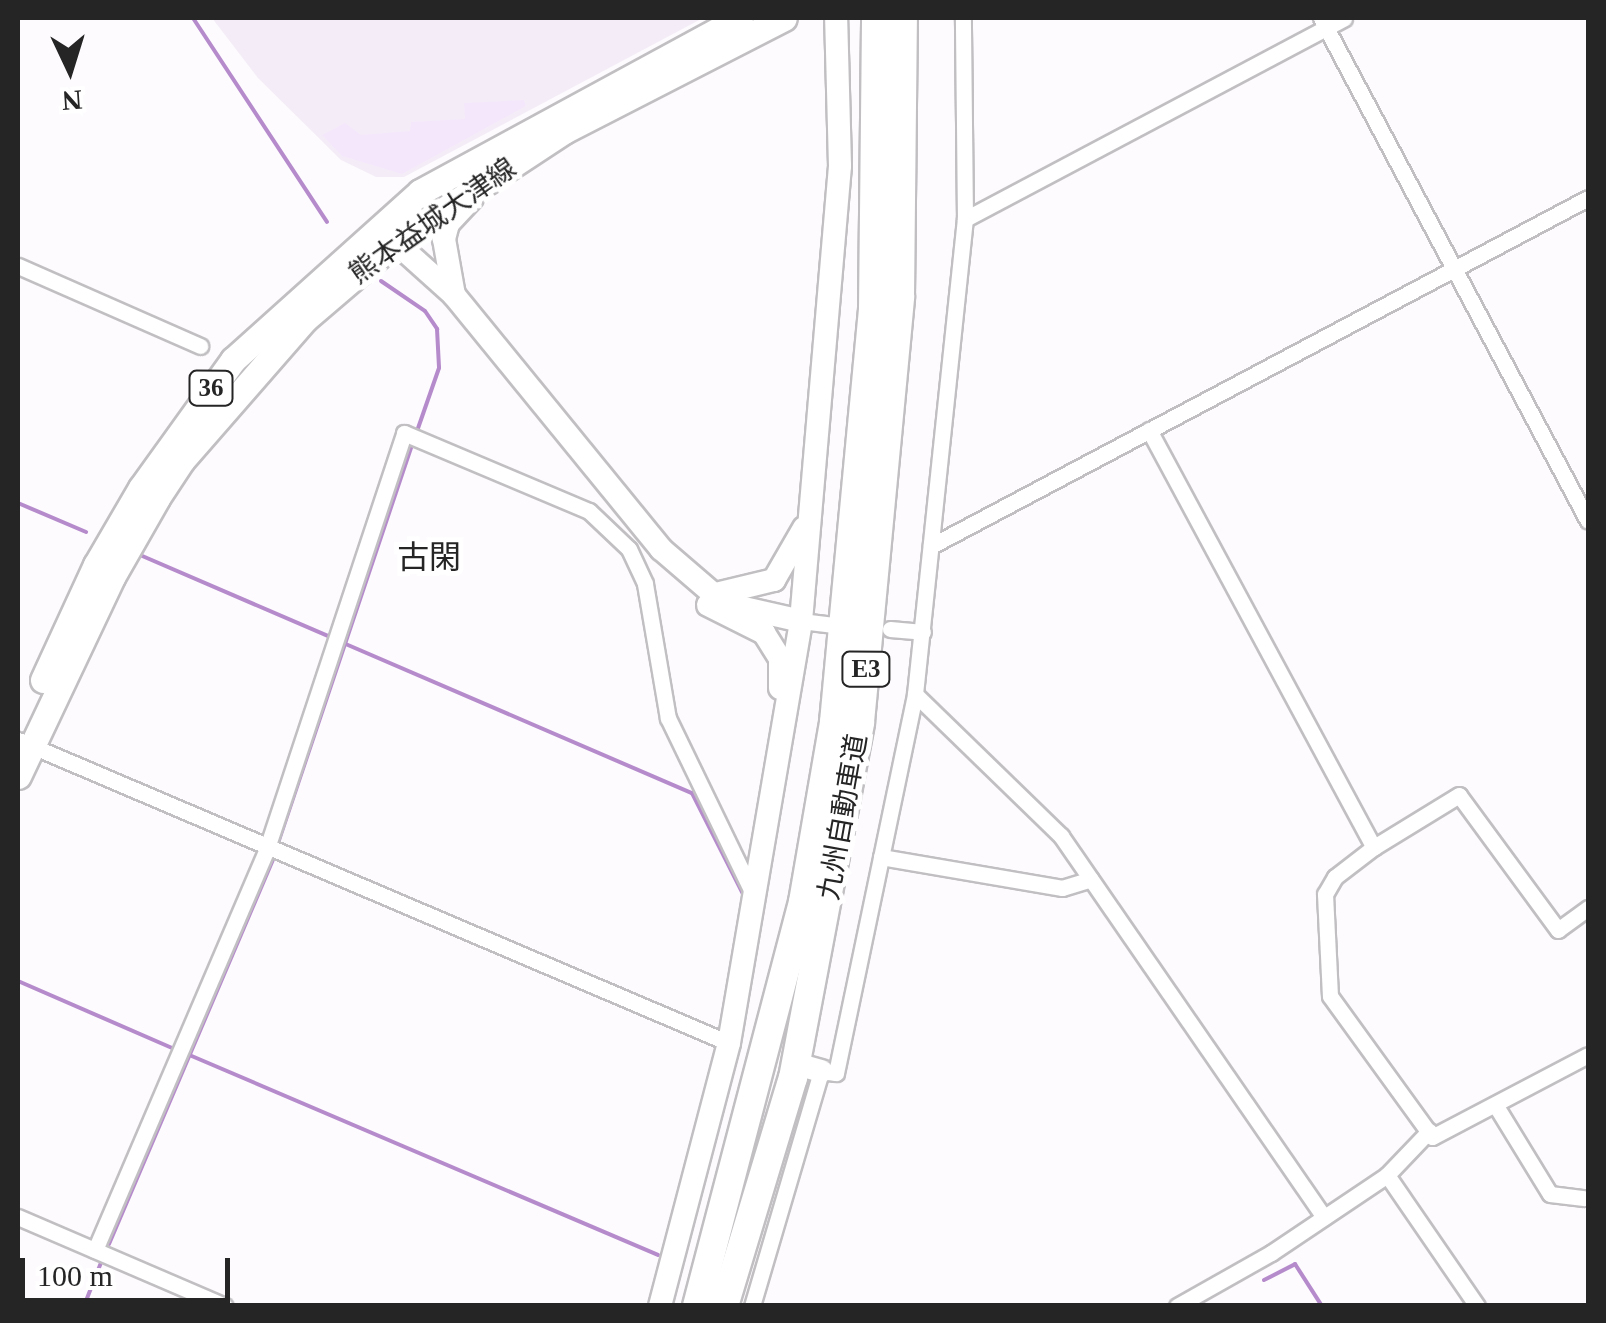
<!DOCTYPE html>
<html>
<head>
<meta charset="utf-8">
<style>
  body { margin:0 }
  #map { position:relative; width:1606px; height:1323px; overflow:hidden; background:#fdfbfe; font-family:"Times New Roman","Noto Sans JP",serif }
  div>[style] { position:absolute }
  .built>* { inset:0; background:#f4edf7 }
  .green>* { inset:0; background:#f4e7fb }
  .stream>* { height:4px; margin:-2px; padding:0 2px; transform-origin:2px; border-radius:2px; background:#b68bcc }
  .roads { filter:drop-shadow(2px 0 #c1bfc2) drop-shadow(-2px 0 #c1bfc2) drop-shadow(0 2px #c1bfc2) drop-shadow(0 -2px #c1bfc2) }
  .street>* { height:15px; margin:-7.5px; padding:0 7.5px; transform-origin:7.5px; border-radius:7.5px; background:#fff }
  .secondary>* { height:22px; margin:-11px; padding:0 11px; transform-origin:11px; border-radius:11px; background:#fff }
  .primary>* { height:25px; margin:-12.5px; padding:0 12.5px; transform-origin:12.5px; border-radius:12.5px; background:#fff }
  .highway>* { height:28px; margin:-14px; padding:0 14px; transform-origin:14px; border-radius:14px; background:#fff }
  span { translate:-50% -50%; white-space:nowrap; text-align:center; line-height:1.15; -webkit-text-stroke:10px #fff; paint-order:stroke }
  .shield-label span { padding:2px 8px; background:#fff; border:2px solid; border-radius:8px; -webkit-text-stroke-width:0 }
  .shield-label { font-size:25px; color:#262526; font-weight:700 }
  .street-label { font-size:28px; color:#262526 }
  .quarter-label { font-size:32px; color:#262526 }
  .frame { position:absolute; inset:0; border:20px solid #262526; pointer-events:none }
  .north { position:absolute; left:20px; top:20px; width:100px; height:100px; -webkit-text-stroke:8px #fff; paint-order:stroke; rotate:176deg; font-size:28px; font-weight:700; line-height:40px; text-align:center; color:#262526 }
  .north::after { content:''; display:block; margin:auto; width:35px; height:45px; background:#262526; clip-path:polygon(50% 0,100% 100%,50% 72%,0 100%) }
  .scale { position:absolute; left:20px; top:1258px; width:210px; height:45px; box-sizing:border-box; border:5px solid #262526; border-top:0; padding-left:12px; font-size:30px; line-height:35px; white-space:nowrap; color:#262526; -webkit-text-stroke:8px #fff; paint-order:stroke }
</style>
</head>
<body>
<div id="map">
  <div class="built">
    <i style="clip-path:polygon(212px 18px,703px 18px,404px 177px,376px 177px,341px 160px,258px 78px)"></i>
  </div>
  <div class="green">
    <i style="clip-path:polygon(524px 100px,526px 106px,402px 174px,342px 156px,322px 135px,345px 123px,361px 135px,410px 131px,411px 122px,465px 119px,464px 103px)"></i>
  </div>
  <div class="stream">
    <i style="left:193px;top:18px;width:244px;rotate:56.7deg"></i>
    <i style="left:381px;top:281px;width:53px;rotate:34.3deg"></i>
    <i style="left:425px;top:311px;width:22px;rotate:56deg"></i>
    <i style="left:437px;top:329px;width:39px;rotate:87deg"></i>
    <i style="left:439px;top:368px;width:67px;rotate:109.2deg"></i>
    <i style="left:18px;top:503px;width:74px;rotate:23.1deg"></i>
    <i style="left:140px;top:555px;width:207px;rotate:23.3deg"></i>
    <i style="left:341px;top:642px;width:382px;rotate:23.3deg"></i>
    <i style="left:692px;top:793px;width:118px;rotate:63.2deg"></i>
    <i style="left:278px;top:843px;width:422px;rotate:-71.4deg"></i>
    <i style="left:18px;top:981px;width:173px;rotate:23.5deg"></i>
    <i style="left:187px;top:1054px;width:512px;rotate:23.11deg"></i>
    <i style="left:109px;top:1244px;width:420px;rotate:-66.9deg"></i>
    <i style="left:1264px;top:1280px;width:35px;rotate:-27deg"></i>
    <i style="left:1295px;top:1264px;width:50px;rotate:57.3deg"></i>
    <i style="left:84px;top:1306px;width:49px;rotate:-68.6deg"></i>
  </div>
  <div class="roads">
    <div class="street">
      <i style="left:1321px;top:18px;width:569px;rotate:62.04deg"></i>
      <i style="left:965px;top:219px;width:429px;rotate:-27.9deg"></i>
      <i style="left:18px;top:266px;width:199px;rotate:23.7deg"></i>
      <i style="left:1149px;top:430px;width:474px;rotate:61.7deg"></i>
      <i style="left:931px;top:546px;width:743px;rotate:-27.91deg"></i>
      <i style="left:801px;top:621px;width:33px;rotate:7deg"></i>
      <i style="left:890px;top:629px;width:33px;rotate:5deg"></i>
      <i style="left:915px;top:694px;width:204px;rotate:44.2deg"></i>
      <i style="left:1061px;top:836px;width:463px;rotate:55.4deg"></i>
      <i style="left:18px;top:740px;width:773px;rotate:23.08deg"></i>
      <i style="left:881px;top:857px;width:184px;rotate:9.7deg"></i>
      <i style="left:1062px;top:888px;width:30px;rotate:-17deg"></i>
      <i style="left:1588px;top:908px;width:37px;rotate:144deg"></i>
      <i style="left:1558px;top:930px;width:167px;rotate:-126.3deg"></i>
      <i style="left:1459px;top:795px;width:100px;rotate:148.5deg"></i>
      <i style="left:1374px;top:847px;width:49px;rotate:142.4deg"></i>
      <i style="left:1335px;top:877px;width:20px;rotate:120deg"></i>
      <i style="left:1325px;top:894px;width:102px;rotate:87.2deg"></i>
      <i style="left:1330px;top:996px;width:174px;rotate:54.1deg"></i>
      <i style="left:1432px;top:1137px;width:176px;rotate:-27.7deg"></i>
      <i style="left:1496px;top:1106px;width:103px;rotate:58.5deg"></i>
      <i style="left:1550px;top:1194px;width:34px;rotate:7deg"></i>
      <i style="left:1387px;top:1175px;width:159px;rotate:55.5deg"></i>
      <i style="left:18px;top:1217px;width:225px;rotate:23.3deg"></i>
      <i style="left:95px;top:1250px;width:437px;rotate:-66.8deg"></i>
      <i style="left:267px;top:848px;width:437px;rotate:-71.7deg"></i>
      <i style="left:404px;top:433px;width:201px;rotate:22.9deg"></i>
      <i style="left:589px;top:511px;width:55px;rotate:43.5deg"></i>
      <i style="left:629px;top:549px;width:38px;rotate:65deg"></i>
      <i style="left:645px;top:584px;width:136px;rotate:80.3deg"></i>
      <i style="left:668px;top:718px;width:195px;rotate:64.2deg"></i>
      <i style="left:752px;top:1306px;width:245px;rotate:-73.6deg"></i>
      <i style="left:821px;top:1071px;width:15px;rotate:8deg"></i>
      <i style="left:836px;top:1073px;width:387px;rotate:-78.2deg"></i>
      <i style="left:915px;top:694px;width:478px;rotate:-84deg"></i>
      <i style="left:965px;top:219px;width:201px;rotate:-90.6deg"></i>
      <i style="left:1177px;top:1306px;width:108px;rotate:-29.4deg"></i>
      <i style="left:1271px;top:1253px;width:140px;rotate:-33.9deg"></i>
      <i style="left:1387px;top:1175px;width:61px;rotate:-46.3deg"></i>
    </div>
    <div class="secondary">
      <i style="left:472px;top:198px;width:35px;rotate:133deg"></i>
      <i style="left:448px;top:224px;width:16px;rotate:105deg"></i>
      <i style="left:444px;top:239px;width:57px;rotate:79.9deg"></i>
      <i style="left:454px;top:295px;width:328px;rotate:50.8deg"></i>
      <i style="left:661px;top:549px;width:84px;rotate:40.7deg"></i>
      <i style="left:379px;top:240px;width:16px;rotate:7deg"></i>
      <i style="left:395px;top:242px;width:79px;rotate:41.9deg"></i>
      <i style="left:716px;top:594px;width:60px;rotate:-13.6deg"></i>
      <i style="left:774px;top:580px;width:60px;rotate:-60deg"></i>
      <i style="left:708px;top:605px;width:63px;rotate:26.6deg"></i>
      <i style="left:764px;top:633px;width:31px;rotate:58deg"></i>
      <i style="left:780px;top:659px;width:29px;rotate:90deg"></i>
      <i style="left:735px;top:606px;width:68px;rotate:12.8deg"></i>
      <i style="left:807px;top:1067px;width:15px;rotate:16deg"></i>
      <i style="left:660px;top:1306px;width:272px;rotate:-75.3deg"></i>
      <i style="left:729px;top:1043px;width:428px;rotate:-80.3deg"></i>
      <i style="left:801px;top:621px;width:457px;rotate:-85.1deg"></i>
      <i style="left:840px;top:166px;width:148px;rotate:-91.5deg"></i>
    </div>
    <div class="primary">
      <i style="left:43px;top:680px;width:127px;rotate:-65.3deg"></i>
      <i style="left:96px;top:565px;width:89px;rotate:-59.7deg"></i>
      <i style="left:141px;top:488px;width:158px;rotate:-54.3deg"></i>
      <i style="left:233px;top:360px;width:251px;rotate:-41.9deg"></i>
      <i style="left:420px;top:192px;width:364px;rotate:-28.5deg"></i>
      <i style="left:18px;top:776px;width:220px;rotate:-64.7deg"></i>
      <i style="left:112px;top:577px;width:91px;rotate:-60.3deg"></i>
      <i style="left:157px;top:498px;width:45px;rotate:-56.7deg"></i>
      <i style="left:182px;top:460px;width:187px;rotate:-48.9deg"></i>
      <i style="left:305px;top:319px;width:118px;rotate:-40.5deg"></i>
      <i style="left:395px;top:242px;width:202px;rotate:-33.3deg"></i>
      <i style="left:564px;top:131px;width:247px;rotate:-27.2deg"></i>
    </div>
    <div class="highway">
      <i style="left:697px;top:1306px;width:418px;rotate:-75.3deg"></i>
      <i style="left:803px;top:902px;width:183px;rotate:-80.2deg"></i>
      <i style="left:834px;top:722px;width:414px;rotate:-84.6deg"></i>
      <i style="left:873px;top:310px;width:292px;rotate:-89.4deg"></i>
      <i style="left:724px;top:1306px;width:238px;rotate:-73.2deg"></i>
      <i style="left:793px;top:1078px;width:362px;rotate:-79.3deg"></i>
      <i style="left:860px;top:722px;width:428px;rotate:-84.6deg"></i>
      <i style="left:900px;top:296px;width:278px;rotate:-89.4deg"></i>
    </div>
  </div>
  <div class="shield-label">
    <span style="left:211px;top:388px">36</span>
    <span style="left:866px;top:669px">E3</span>
  </div>
  <div class="street-label">
    <span style="left:433px;top:221px;rotate:-35deg">熊本益城大津線</span>
    <span style="left:843px;top:817px;rotate:-80deg">九州自動車道</span>
  </div>
  <div class="quarter-label">
    <span style="left:429px;top:557px">古閑</span>
  </div>
  <div class="frame"></div>
  <div class="north">N</div>
  <div class="scale">100 m</div>
</div>
</body>
</html>
